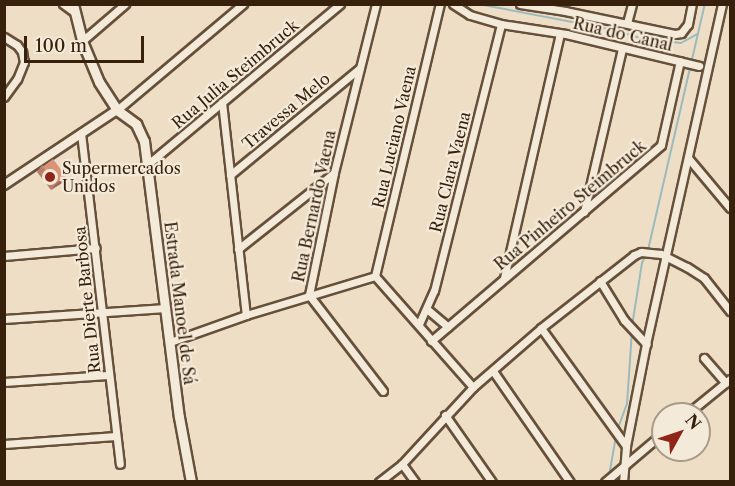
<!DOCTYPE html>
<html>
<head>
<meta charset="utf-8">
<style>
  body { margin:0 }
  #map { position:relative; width:735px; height:486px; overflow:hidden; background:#eedec6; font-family:"Libre Caslon Text",serif }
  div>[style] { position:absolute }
  .stream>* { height:2px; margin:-1px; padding:0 1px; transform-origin:1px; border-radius:1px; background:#9cbabe }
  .roads { filter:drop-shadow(2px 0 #66503a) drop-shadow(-2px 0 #66503a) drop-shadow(0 2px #66503a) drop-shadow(0 -2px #66503a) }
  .minor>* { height:7px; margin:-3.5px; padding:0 3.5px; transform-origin:3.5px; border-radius:3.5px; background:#f4eada }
  .tertiary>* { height:8px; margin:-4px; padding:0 4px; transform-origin:4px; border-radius:4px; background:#f4eada }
  .secondary>* { height:9px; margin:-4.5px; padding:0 4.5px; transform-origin:4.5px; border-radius:4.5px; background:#f4eada }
  .wall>* { inset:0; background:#ba7e67 }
  .shaded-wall>* { inset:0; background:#976754 }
  .building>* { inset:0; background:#d89378; transform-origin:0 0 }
  .dots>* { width:16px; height:16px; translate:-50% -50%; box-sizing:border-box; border:3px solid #f4eada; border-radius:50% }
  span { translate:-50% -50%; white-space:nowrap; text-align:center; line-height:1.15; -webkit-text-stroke:4.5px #f4eada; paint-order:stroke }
  .street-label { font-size:16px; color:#38210c }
  .poi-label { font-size:16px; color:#38210c }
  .left { translate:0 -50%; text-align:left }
  .frame { position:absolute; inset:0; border:6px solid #38210c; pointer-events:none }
  .north { position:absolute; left:651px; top:402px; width:60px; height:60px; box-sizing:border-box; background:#f4eada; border:2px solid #a99a88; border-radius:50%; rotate:50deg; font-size:16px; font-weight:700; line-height:24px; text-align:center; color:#38210c }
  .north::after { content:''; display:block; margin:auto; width:21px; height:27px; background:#8f2418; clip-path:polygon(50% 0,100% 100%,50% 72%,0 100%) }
  .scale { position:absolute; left:24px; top:36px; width:120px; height:27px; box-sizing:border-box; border:3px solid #38210c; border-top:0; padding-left:8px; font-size:18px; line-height:21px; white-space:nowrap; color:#38210c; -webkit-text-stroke:4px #f4eada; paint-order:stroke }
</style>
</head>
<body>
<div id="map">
  <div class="stream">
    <i style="left:478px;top:4px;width:138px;rotate:10.8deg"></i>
    <i style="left:614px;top:30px;width:28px;rotate:17deg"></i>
    <i style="left:641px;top:38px;width:40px;rotate:7.1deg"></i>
    <i style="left:681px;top:43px;width:18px;rotate:-29deg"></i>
    <i style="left:648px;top:250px;width:253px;rotate:-77deg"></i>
    <i style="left:632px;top:326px;width:64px;rotate:-81deg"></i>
    <i style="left:642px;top:263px;width:9px;rotate:-63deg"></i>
    <i style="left:617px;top:431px;width:29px;rotate:-70deg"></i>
    <i style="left:627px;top:404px;width:73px;rotate:-86.1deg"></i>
    <i style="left:609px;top:476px;width:40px;rotate:-80deg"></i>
  </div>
  <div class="roads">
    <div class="minor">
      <i style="left:63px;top:4px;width:14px;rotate:36deg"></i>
      <i style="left:376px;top:4px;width:174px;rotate:104deg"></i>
      <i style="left:334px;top:173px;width:125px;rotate:101.6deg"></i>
      <i style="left:309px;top:295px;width:121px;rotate:52.4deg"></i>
      <i style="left:453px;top:4px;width:20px;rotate:33deg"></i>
      <i style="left:470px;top:15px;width:32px;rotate:16deg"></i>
      <i style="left:501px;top:24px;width:66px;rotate:8.7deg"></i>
      <i style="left:566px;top:34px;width:137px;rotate:13.5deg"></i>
      <i style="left:520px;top:4px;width:46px;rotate:8.8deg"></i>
      <i style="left:565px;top:11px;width:112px;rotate:11.8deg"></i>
      <i style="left:675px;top:34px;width:6px;rotate:-9deg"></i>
      <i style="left:681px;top:33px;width:11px;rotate:-52deg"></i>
      <i style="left:688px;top:24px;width:20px;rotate:-79deg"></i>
      <i style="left:627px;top:23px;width:20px;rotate:-75deg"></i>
      <i style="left:4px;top:37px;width:15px;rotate:32deg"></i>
      <i style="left:17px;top:45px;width:9px;rotate:54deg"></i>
      <i style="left:22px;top:52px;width:10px;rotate:79deg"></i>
      <i style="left:24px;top:62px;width:18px;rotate:112deg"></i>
      <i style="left:17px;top:79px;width:22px;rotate:126deg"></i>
      <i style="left:82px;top:41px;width:57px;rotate:-40.7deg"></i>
      <i style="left:222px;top:102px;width:214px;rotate:83.6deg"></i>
      <i style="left:117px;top:110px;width:165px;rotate:-40.1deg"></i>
      <i style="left:81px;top:133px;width:333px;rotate:83.3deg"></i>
      <i style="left:689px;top:159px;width:64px;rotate:50.1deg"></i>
      <i style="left:148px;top:164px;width:250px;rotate:-39.8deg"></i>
      <i style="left:230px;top:175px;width:168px;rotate:-39.5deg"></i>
      <i style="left:584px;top:212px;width:167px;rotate:-76.9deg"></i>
      <i style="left:238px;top:249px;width:122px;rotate:-38.4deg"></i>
      <i style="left:4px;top:256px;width:92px;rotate:-5deg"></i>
      <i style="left:375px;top:276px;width:280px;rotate:-76.6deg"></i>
      <i style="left:375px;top:276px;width:148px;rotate:48.6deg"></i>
      <i style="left:504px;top:278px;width:250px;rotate:-77.1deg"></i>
      <i style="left:600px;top:281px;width:46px;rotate:58.4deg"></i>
      <i style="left:624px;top:320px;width:33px;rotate:47deg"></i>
      <i style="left:428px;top:310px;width:26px;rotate:40deg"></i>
      <i style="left:4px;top:319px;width:162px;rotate:-3.9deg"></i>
      <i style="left:419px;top:324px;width:36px;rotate:-66deg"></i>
      <i style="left:434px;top:291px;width:275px;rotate:-75.9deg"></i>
      <i style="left:541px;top:328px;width:145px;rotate:54.2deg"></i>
      <i style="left:431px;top:341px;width:302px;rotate:-40.4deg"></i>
      <i style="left:661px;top:145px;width:86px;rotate:-77.3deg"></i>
      <i style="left:170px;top:342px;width:81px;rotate:-19.6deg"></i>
      <i style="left:246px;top:315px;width:135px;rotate:-16.8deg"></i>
      <i style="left:704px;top:358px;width:33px;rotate:49deg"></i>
      <i style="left:493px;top:371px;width:135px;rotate:55.3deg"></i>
      <i style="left:4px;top:382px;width:104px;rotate:-3.9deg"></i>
      <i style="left:687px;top:414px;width:55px;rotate:-39.1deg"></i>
      <i style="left:445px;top:415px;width:82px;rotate:55deg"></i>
      <i style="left:4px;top:444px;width:112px;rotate:-4.1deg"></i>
      <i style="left:402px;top:464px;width:22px;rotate:54deg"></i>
      <i style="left:379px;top:482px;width:29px;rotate:-38deg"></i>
      <i style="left:402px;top:464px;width:105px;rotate:-47.3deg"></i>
      <i style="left:473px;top:387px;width:90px;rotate:-40.9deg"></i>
      <i style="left:541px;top:328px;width:118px;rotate:-38.1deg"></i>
      <i style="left:634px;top:255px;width:8px;rotate:-23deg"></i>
      <i style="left:641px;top:252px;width:20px;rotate:6deg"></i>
      <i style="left:661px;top:254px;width:29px;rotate:27deg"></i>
      <i style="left:687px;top:267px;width:20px;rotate:33deg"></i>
      <i style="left:704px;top:278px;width:42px;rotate:51.8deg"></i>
      <i style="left:605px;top:482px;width:76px;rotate:-40.2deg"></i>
      <i style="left:623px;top:482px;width:36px;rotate:-85deg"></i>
      <i style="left:626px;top:446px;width:104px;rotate:-78.9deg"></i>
      <i style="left:646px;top:344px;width:348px;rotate:-77.4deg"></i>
    </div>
    <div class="tertiary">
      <i style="left:4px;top:185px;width:136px;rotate:-33.6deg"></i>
    </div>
    <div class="secondary">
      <i style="left:73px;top:4px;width:38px;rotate:76deg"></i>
      <i style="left:82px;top:41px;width:44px;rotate:67.5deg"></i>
      <i style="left:99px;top:82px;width:33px;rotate:57deg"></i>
      <i style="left:117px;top:110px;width:24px;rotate:36deg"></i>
      <i style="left:136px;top:124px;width:19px;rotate:65deg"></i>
      <i style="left:144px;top:141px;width:278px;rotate:82.8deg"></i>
      <i style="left:179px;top:417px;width:66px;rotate:79.5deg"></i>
    </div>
  </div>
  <div class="wall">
    <i style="clip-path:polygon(42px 165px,62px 183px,51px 190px,37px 172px)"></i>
  </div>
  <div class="shaded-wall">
    <i style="clip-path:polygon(66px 176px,62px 183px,51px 190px,56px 184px)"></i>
  </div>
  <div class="building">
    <i style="left:53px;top:159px;width:21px;height:13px;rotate:53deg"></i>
  </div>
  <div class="dots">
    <i style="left:50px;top:177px;background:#8f2418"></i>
  </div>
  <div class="street-label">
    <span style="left:623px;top:34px;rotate:13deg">Rua do Canal</span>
    <span style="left:235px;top:74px;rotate:-40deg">Rua Julia Steimbruck</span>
    <span style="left:286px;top:111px;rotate:-40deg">Travessa Melo</span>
    <span style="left:394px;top:137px;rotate:-77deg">Rua Luciano Vaena</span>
    <span style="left:450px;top:172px;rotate:-76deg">Rua Clara Vaena</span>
    <span style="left:570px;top:205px;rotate:-40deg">Rua Pinheiro Steimbruck</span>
    <span style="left:314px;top:206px;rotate:-78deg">Rua Bernardo Vaena</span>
    <span style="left:87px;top:300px;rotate:-96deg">Rua Dierte Barbosa</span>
    <span style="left:180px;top:303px;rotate:83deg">Estrada Manoel de Sá</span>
  </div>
  <div class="poi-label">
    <span class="left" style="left:62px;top:177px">Supermercados<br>Unidos</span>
  </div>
  <div class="frame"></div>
  <div class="north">N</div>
  <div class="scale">100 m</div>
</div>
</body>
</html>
